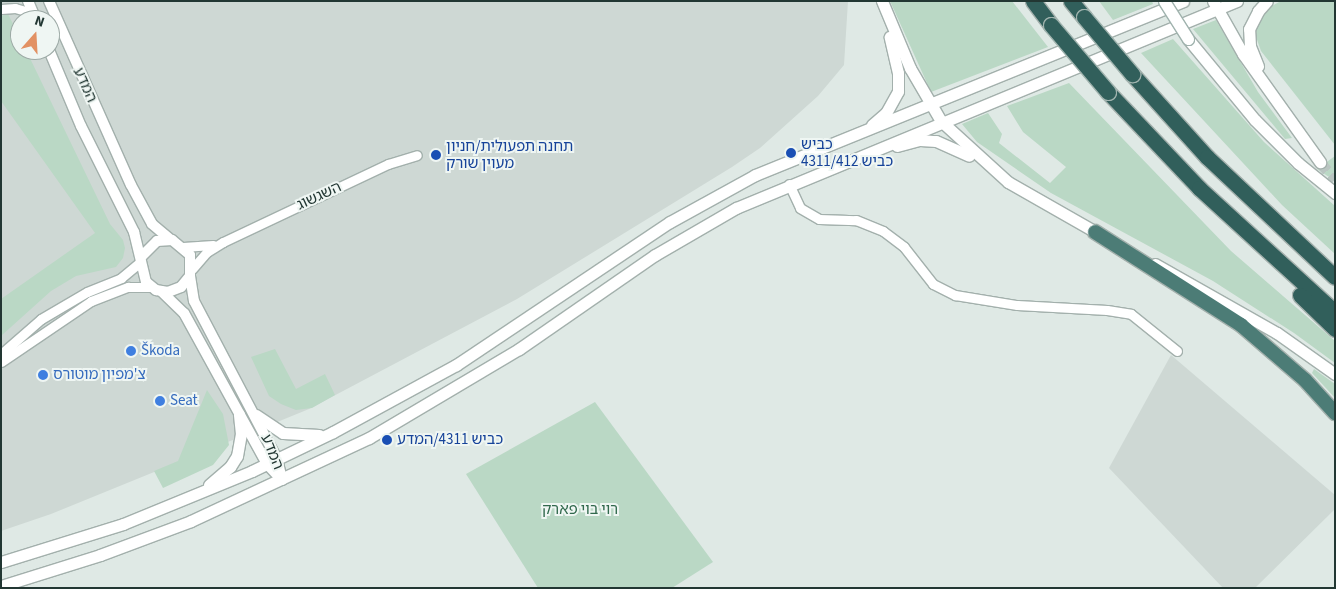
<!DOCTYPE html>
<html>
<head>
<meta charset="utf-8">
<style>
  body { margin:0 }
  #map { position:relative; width:1336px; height:589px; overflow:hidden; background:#dfe9e5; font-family:"Source Sans 3","Noto Sans Hebrew",sans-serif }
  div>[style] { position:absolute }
  .built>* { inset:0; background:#ced8d4 }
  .green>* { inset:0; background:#bad8c5 }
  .secondary-tunnel>* { height:11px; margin-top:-5.5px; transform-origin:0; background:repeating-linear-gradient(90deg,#b9c5c1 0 11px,transparent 0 16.5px) }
  .roads { filter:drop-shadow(1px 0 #a3b0ac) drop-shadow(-1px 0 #a3b0ac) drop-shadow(0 1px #a3b0ac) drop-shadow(0 -1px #a3b0ac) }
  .minor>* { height:9px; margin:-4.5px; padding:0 4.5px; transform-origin:4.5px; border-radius:4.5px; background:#fff }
  .tertiary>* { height:10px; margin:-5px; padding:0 5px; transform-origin:5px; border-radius:5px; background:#fff }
  .secondary>* { height:11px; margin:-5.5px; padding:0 5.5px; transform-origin:5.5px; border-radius:5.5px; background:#fff }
  .trunk>* { height:14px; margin:-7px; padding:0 7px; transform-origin:7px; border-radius:7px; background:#4c7c76 }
  .motorway>* { height:15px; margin:-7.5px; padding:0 7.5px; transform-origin:7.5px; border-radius:7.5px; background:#315f5b }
  .bridges { filter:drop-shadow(1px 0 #a0b3ae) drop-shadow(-1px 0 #a0b3ae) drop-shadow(0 1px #a0b3ae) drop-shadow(0 -1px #a0b3ae) }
  .secondary-bridge>* { height:11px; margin:-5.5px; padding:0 5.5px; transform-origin:5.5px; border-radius:5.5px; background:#fff }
  .motorway-bridge>* { height:15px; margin:-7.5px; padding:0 7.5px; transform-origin:7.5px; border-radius:7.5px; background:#315f5b }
  .dots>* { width:14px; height:14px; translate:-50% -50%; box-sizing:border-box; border:2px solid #eff6f3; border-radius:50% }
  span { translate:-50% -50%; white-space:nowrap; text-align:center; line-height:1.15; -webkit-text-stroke:4px #eff6f3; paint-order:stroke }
  .street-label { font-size:15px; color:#223733 }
  .transit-label { font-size:15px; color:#164399 }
  .left { translate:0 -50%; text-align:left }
  .shop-label { font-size:15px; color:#366cbe }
  .park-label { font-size:15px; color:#31694d }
  .frame { position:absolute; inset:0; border:2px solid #223733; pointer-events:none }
  .north { position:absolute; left:10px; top:10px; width:50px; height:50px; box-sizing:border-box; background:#eff6f3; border:1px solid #9daaa6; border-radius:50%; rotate:19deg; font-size:14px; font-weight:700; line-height:20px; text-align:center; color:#223733 }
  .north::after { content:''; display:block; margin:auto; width:18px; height:22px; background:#e29163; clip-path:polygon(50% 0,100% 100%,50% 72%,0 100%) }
</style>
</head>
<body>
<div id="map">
  <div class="built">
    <i style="clip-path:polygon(evenodd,1px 1px,848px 1px,844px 65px,818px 96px,760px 148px,732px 167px,517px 299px,309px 409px,51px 514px,1px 531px,1px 1px,20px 20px,50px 20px,50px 50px,20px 50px,20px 20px)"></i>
    <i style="clip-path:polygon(1171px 355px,1335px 495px,1335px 509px,1255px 588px,1223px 588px,1109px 468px)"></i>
  </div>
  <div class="green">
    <i style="clip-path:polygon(890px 1px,1012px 1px,1048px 47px,931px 92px)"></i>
    <i style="clip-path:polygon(1099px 1px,1152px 1px,1153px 4px,1113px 20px)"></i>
    <i style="clip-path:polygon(1281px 1px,1335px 1px,1335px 145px,1261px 51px,1255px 34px,1260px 19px,1270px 7px)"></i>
    <i style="clip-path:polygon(8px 14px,20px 38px,20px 50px,26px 50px,110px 224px,123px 240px,125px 248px,123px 258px,116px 267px,76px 276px,51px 291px,1px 336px,1px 299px,95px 233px,1px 101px,1px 16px)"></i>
    <i style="clip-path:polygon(1216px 20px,1258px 92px,1292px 138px,1285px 139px,1193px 29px)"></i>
    <i style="clip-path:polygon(1173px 39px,1264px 142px,1335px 206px,1335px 254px,1282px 205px,1141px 53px)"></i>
    <i style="clip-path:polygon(1069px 83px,1231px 251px,1335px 341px,1335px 363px,1294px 333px,1213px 281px,1051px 193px,977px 142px,962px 124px,988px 113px,1002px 134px,999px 143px,1050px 183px,1066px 167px,1023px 132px,1007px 106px)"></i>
    <i style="clip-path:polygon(1335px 156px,1335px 181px,1317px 169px)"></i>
    <i style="clip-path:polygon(275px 349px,296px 389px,325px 374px,335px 395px,312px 408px,296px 410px,281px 404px,269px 396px,251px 357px)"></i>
    <i style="clip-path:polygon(1314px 369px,1335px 384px,1335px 398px,1312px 373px)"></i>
    <i style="clip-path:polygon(207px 390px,223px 414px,229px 445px,213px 465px,163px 488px,154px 471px,178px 461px)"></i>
    <i style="clip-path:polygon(595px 402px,713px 562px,672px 588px,538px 588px,466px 474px)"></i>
  </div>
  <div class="secondary-tunnel">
    <i style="left:1320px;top:162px;width:23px;rotate:49deg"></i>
  </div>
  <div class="roads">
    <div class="minor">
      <i style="left:1px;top:9px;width:14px;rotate:-4deg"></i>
      <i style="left:15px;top:8px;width:19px;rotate:16deg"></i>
      <i style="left:789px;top:184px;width:26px;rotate:65deg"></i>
      <i style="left:800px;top:208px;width:22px;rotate:30deg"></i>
      <i style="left:819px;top:219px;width:37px;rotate:2deg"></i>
      <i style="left:856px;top:220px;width:29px;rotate:22deg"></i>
      <i style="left:883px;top:231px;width:26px;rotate:37deg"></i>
      <i style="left:904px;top:247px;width:47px;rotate:51.9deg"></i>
      <i style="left:933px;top:284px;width:25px;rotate:27deg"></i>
      <i style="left:955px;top:295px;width:63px;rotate:9.2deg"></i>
      <i style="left:1017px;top:305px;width:90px;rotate:3.2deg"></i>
      <i style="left:1107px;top:310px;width:24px;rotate:9deg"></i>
      <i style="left:1131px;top:314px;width:59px;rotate:38.8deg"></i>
      <i style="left:183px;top:247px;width:30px;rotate:-4deg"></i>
      <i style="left:192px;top:269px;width:23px;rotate:-49deg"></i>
      <i style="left:207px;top:252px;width:19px;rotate:-32deg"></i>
      <i style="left:223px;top:242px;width:183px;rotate:-25.3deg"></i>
      <i style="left:388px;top:164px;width:30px;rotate:-17deg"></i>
      <i style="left:1px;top:354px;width:53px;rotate:-41.2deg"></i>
      <i style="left:41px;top:319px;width:53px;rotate:-30.4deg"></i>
      <i style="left:87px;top:292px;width:37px;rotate:-22deg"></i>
      <i style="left:121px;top:278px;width:25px;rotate:-40deg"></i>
      <i style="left:1px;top:362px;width:109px;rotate:-34.1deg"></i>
      <i style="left:91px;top:301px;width:40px;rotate:-21deg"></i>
      <i style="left:128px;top:287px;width:23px"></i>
    </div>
    <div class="tertiary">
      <i style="left:28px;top:1px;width:21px;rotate:67deg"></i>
      <i style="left:49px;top:1px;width:201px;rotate:66deg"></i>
      <i style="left:131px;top:185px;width:44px;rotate:61.7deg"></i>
      <i style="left:152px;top:224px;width:25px;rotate:40deg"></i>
      <i style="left:49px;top:50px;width:82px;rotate:67.2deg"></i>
      <i style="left:81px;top:126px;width:119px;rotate:63.4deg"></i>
      <i style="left:134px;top:232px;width:51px;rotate:76.5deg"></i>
      <i style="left:146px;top:282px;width:13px;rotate:39deg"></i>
      <i style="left:156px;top:290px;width:12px;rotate:9deg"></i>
      <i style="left:168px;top:292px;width:14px;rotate:-21deg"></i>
      <i style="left:181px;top:287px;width:14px;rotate:-51deg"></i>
      <i style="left:190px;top:276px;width:21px;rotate:-90deg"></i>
      <i style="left:190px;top:255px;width:23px;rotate:-140deg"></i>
      <i style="left:172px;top:240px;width:15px;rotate:176deg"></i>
      <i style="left:157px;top:241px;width:23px;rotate:135deg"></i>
      <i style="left:190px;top:276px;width:25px;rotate:81deg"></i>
      <i style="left:194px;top:301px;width:178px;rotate:62.3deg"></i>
      <i style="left:277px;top:459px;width:21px;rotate:76deg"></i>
      <i style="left:161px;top:291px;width:32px;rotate:44deg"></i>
      <i style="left:184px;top:313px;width:172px;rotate:61.2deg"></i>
      <i style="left:267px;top:464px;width:22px;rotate:47deg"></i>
    </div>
    <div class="secondary">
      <i style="left:882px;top:1px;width:73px;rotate:67.3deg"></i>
      <i style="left:910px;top:68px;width:61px;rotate:59.7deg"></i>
      <i style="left:941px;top:121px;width:91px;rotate:42.3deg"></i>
      <i style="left:1008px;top:182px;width:107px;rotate:29.7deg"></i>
      <i style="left:1213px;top:1px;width:61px;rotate:60.5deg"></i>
      <i style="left:1243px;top:54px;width:133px;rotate:54.5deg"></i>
      <i style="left:1188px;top:39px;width:105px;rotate:50.4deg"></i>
      <i style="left:1255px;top:120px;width:61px;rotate:45deg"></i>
      <i style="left:1298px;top:163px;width:48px;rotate:39deg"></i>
      <i style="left:1258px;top:66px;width:22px;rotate:-112deg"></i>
      <i style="left:1250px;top:46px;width:17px;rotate:-93deg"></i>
      <i style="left:1249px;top:29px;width:20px;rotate:-63deg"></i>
      <i style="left:1258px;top:11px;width:13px;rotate:-48deg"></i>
      <i style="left:872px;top:125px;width:18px;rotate:-41deg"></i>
      <i style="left:886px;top:113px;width:25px;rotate:-61deg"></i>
      <i style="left:898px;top:91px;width:18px;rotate:-90deg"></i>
      <i style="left:898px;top:73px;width:37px;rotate:-103deg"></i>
      <i style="left:897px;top:146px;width:24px;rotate:-15deg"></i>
      <i style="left:920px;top:140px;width:16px;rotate:4deg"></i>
      <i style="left:936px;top:141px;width:36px;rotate:24deg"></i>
      <i style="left:1155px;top:264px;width:140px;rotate:29.5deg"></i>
      <i style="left:1277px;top:333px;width:71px;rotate:35.3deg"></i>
      <i style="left:256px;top:415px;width:32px;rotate:34deg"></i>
      <i style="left:283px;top:433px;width:36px;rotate:3deg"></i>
      <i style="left:209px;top:485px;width:28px;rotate:-41deg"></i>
      <i style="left:230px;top:467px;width:13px;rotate:-58deg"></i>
      <i style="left:237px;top:456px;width:22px;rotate:-80deg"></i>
      <i style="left:241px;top:434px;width:20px;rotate:-96deg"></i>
      <i style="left:1px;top:562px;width:128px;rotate:-17.3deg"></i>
      <i style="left:123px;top:524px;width:139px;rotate:-22.3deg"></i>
      <i style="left:252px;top:471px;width:90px;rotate:-25.7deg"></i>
      <i style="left:333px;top:432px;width:140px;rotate:-28.6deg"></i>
      <i style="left:456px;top:365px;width:257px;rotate:-33.8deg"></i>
      <i style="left:670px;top:222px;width:97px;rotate:-28.9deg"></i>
      <i style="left:755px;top:175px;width:462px;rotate:-22.1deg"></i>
      <i style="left:1px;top:586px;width:104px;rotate:-17.4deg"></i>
      <i style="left:100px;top:555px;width:97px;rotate:-20.5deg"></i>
      <i style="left:191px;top:521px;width:196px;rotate:-25deg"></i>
      <i style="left:369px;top:438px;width:174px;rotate:-30.7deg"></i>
      <i style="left:519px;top:349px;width:165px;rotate:-34.7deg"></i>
      <i style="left:655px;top:255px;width:94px;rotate:-30.1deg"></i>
      <i style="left:736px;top:208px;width:542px;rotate:-22.45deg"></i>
    </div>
    <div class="trunk">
      <i style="left:1095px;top:232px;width:173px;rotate:32.5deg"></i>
      <i style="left:1241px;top:325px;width:84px;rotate:40.7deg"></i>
      <i style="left:1305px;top:380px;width:45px;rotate:47.7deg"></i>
    </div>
    <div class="motorway">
      <i style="left:1033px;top:1px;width:30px;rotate:53deg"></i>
      <i style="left:1071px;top:1px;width:21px;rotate:51deg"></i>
      <i style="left:1132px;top:74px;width:112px;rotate:47.9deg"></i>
      <i style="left:1207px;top:157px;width:175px;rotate:43.2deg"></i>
      <i style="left:1108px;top:92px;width:132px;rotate:46.5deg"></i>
      <i style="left:1199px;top:188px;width:184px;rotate:42.4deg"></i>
      <i style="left:1300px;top:295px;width:49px;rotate:44.2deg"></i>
    </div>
  </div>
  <div class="bridges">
    <div class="secondary-bridge">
      <i style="left:1164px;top:1px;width:45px;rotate:57.7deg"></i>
    </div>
    <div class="motorway-bridge">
      <i style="left:1084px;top:17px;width:75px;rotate:49.9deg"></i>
      <i style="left:1051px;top:25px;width:88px;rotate:49.6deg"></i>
    </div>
  </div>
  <div class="dots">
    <i style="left:791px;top:153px;background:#1a4fb4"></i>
    <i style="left:436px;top:155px;background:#1a4fb4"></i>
    <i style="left:131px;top:351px;background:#3f7fe0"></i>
    <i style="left:43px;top:375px;background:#3f7fe0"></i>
    <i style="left:160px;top:401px;background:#3f7fe0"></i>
    <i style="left:387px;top:440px;background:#1a4fb4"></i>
  </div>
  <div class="street-label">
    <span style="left:85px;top:85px;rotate:66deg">המדע</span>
    <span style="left:319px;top:196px;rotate:-25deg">השגשוג</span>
    <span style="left:272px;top:452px;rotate:68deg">המדע</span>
  </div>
  <div class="transit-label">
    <span class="left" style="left:801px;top:153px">כביש<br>4311/כביש 412</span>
    <span class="left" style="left:446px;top:155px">תחנה תפעולית/חניון<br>מעוין שורק</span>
    <span class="left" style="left:397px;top:440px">כביש 4311/המדע</span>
  </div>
  <div class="shop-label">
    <span class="left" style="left:141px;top:351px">Škoda</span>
    <span class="left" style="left:53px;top:375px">צ'מפיון מוטורס</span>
    <span class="left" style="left:170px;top:401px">Seat</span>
  </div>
  <div class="park-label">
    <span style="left:580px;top:510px">רוי בוי פארק</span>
  </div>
  <div class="frame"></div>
  <div class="north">N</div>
</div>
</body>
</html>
